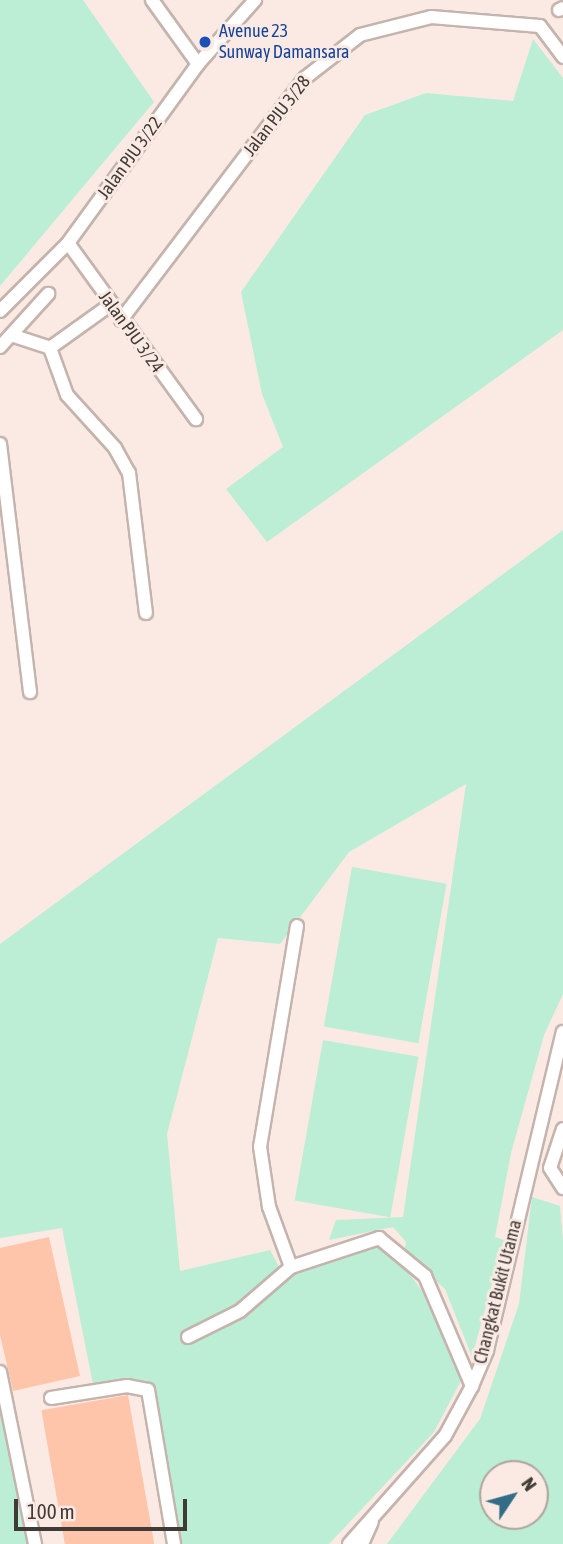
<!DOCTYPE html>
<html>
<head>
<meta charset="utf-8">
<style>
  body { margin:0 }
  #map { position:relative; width:563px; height:1544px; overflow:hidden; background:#faeae3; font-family:"Asap Condensed",sans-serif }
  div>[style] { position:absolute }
  .green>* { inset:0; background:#bbeed5; transform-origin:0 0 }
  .building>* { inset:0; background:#fec5aa; transform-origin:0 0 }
  .roads { filter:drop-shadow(2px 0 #c4b4ad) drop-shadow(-2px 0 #c4b4ad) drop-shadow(0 2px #c4b4ad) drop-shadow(0 -2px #c4b4ad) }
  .minor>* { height:12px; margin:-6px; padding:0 6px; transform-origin:6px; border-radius:6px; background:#fff }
  .dots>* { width:19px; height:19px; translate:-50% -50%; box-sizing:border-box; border:4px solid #faeae3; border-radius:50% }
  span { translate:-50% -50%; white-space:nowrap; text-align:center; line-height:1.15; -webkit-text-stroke:6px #faeae3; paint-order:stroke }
  .transit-label { font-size:18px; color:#164399 }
  .left { translate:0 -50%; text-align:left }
  .street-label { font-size:18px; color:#413b38 }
  .north { position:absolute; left:479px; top:1460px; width:70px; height:70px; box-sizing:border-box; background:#faeae3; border:2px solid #b0a49f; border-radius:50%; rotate:54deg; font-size:19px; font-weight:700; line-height:28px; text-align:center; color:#413b38 }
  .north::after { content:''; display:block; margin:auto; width:24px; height:32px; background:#336c86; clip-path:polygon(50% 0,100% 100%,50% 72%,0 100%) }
  .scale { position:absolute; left:14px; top:1499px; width:173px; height:32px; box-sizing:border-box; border:4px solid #413b38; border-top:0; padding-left:9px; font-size:21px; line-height:24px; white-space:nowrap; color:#413b38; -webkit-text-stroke:5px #faeae3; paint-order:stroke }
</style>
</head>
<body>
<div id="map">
  <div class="green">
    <i style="clip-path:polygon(0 0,83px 0,154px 102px,0 286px)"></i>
    <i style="clip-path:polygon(533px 39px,563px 78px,563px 330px,267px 542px,226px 489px,283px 447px,262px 394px,241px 292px,365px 115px,426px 93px,513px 101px)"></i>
    <i style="clip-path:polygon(563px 530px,563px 994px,544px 1035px,511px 1153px,495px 1237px,504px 1240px,472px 1357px,445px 1289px,404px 1252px,406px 1242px,393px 1227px,329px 1240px,336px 1220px,403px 1217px,466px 784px,349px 852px,280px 944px,218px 938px,167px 1134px,180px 1271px,270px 1250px,285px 1278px,371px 1244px,393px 1251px,430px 1302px,463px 1377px,434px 1432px,329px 1544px,171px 1544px,151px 1385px,93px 1384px,62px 1228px,0 1238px,0 944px)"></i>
    <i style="left:352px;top:867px;width:96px;height:162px;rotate:10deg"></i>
    <i style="left:323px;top:1040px;width:97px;height:163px;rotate:10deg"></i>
    <i style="clip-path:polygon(evenodd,532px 1197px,560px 1206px,563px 1241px,563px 1544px,387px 1544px,480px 1419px,519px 1304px,532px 1197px,493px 1474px,535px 1474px,535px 1516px,493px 1516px,493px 1474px)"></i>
    <i style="clip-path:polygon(0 1388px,27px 1544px,0 1544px)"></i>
  </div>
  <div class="building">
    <i style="clip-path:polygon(49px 1237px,80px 1376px,13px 1391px,0 1335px,0 1248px)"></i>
    <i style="left:128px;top:1395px;width:151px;height:88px;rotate:80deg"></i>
  </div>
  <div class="roads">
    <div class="minor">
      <i style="left:152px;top:0;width:79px;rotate:54.3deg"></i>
      <i style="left:559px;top:10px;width:4px;rotate:-27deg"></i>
      <i style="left:68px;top:243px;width:218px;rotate:54deg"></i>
      <i style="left:0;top:311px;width:96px;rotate:-45deg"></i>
      <i style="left:68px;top:243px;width:221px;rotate:-54deg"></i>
      <i style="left:198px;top:64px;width:86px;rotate:-48.3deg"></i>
      <i style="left:121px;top:320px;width:304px;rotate:-52.8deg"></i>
      <i style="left:305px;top:78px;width:70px;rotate:-38deg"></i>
      <i style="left:360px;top:35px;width:73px;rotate:-14.2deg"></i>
      <i style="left:431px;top:17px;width:109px;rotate:4.7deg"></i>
      <i style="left:540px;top:26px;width:39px;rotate:53deg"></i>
      <i style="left:14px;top:336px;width:38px;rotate:18deg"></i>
      <i style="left:50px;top:348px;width:50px;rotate:70.1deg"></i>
      <i style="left:67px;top:395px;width:72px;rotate:47.8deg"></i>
      <i style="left:115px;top:448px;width:29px;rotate:61deg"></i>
      <i style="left:129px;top:473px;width:141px;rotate:83.1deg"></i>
      <i style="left:0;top:347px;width:72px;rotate:-47.8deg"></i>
      <i style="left:50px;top:348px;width:74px;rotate:-35.6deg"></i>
      <i style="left:0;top:444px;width:250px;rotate:83.1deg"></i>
      <i style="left:563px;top:1129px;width:41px;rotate:108.4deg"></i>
      <i style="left:550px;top:1168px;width:24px;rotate:57deg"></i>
      <i style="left:291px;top:1267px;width:64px;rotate:-110.1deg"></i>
      <i style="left:269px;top:1207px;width:61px;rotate:-98.5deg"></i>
      <i style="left:260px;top:1147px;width:224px;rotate:-80.5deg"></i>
      <i style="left:188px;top:1337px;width:58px;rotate:-26.6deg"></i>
      <i style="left:240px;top:1311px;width:67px;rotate:-40.8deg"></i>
      <i style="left:291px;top:1267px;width:93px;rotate:-18.2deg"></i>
      <i style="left:379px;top:1238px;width:60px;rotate:39.6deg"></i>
      <i style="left:425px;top:1276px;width:120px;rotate:66.9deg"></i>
      <i style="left:0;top:1372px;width:176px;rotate:78.5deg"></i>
      <i style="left:51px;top:1398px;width:77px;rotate:-9deg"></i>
      <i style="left:127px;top:1386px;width:21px;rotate:11deg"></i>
      <i style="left:148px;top:1390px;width:156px;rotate:80.4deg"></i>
      <i style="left:349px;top:1544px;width:144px;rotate:-48.4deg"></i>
      <i style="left:445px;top:1436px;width:57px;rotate:-61.6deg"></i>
      <i style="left:472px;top:1386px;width:39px;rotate:-67deg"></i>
      <i style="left:487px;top:1350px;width:327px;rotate:-76.6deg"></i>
      <i style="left:362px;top:1544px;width:24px;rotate:-66deg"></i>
    </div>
  </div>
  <div class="dots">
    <i style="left:205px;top:42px;background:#1a4fb4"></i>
  </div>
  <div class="transit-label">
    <span class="left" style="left:219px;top:42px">Avenue 23<br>Sunway Damansara</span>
  </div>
  <div class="street-label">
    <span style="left:277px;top:116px;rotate:-52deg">Jalan PJU 3/28</span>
    <span style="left:130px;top:158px;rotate:-54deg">Jalan PJU 3/22</span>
    <span style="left:131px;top:332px;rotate:54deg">Jalan PJU 3/24</span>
    <span style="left:498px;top:1292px;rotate:-76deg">Changkat Bukit Utama</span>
  </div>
  <div class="north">N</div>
  <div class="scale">100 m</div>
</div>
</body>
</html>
